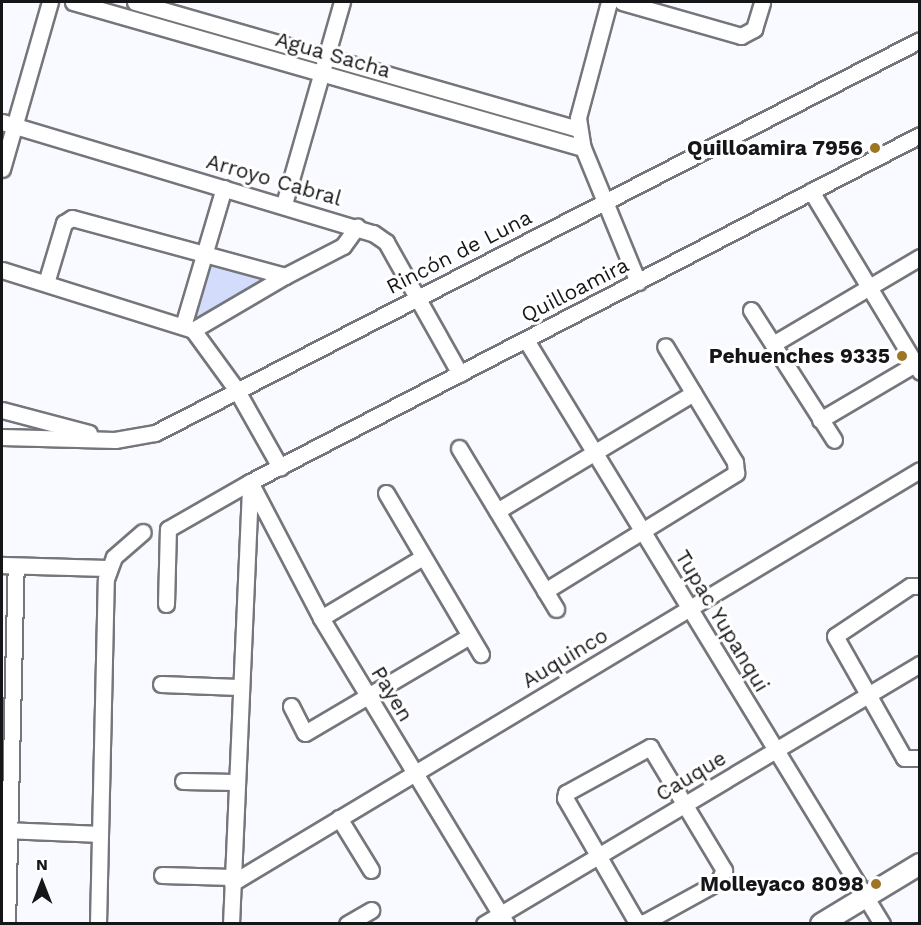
<!DOCTYPE html>
<html>
<head>
<meta charset="utf-8">
<style>
  body { margin:0 }
  #map { position:relative; width:921px; height:925px; overflow:hidden; background:#f8faff; font-family:"Work Sans",sans-serif }
  div>[style] { position:absolute }
  .green>* { inset:0; background:#d3dcfb }
  .roads { filter:drop-shadow(2px 0 #74767b) drop-shadow(-2px 0 #74767b) drop-shadow(0 2px #74767b) drop-shadow(0 -2px #74767b) }
  .minor>* { height:15px; margin:-7.5px; padding:0 7.5px; transform-origin:7.5px; border-radius:7.5px; background:#fff }
  .major>* { height:20px; margin:-10px; padding:0 10px; transform-origin:10px; border-radius:10px; background:#fff }
  .dots>* { width:16px; height:16px; translate:-50% -50%; box-sizing:border-box; border:3px solid #fff; border-radius:50% }
  span { translate:-50% -50%; white-space:nowrap; text-align:center; line-height:1.15; -webkit-text-stroke:6px #fff; paint-order:stroke }
  .street-label { font-size:21px; color:#161618 }
  .poi-label { font-size:21px; color:#161618; font-weight:700 }
  .right { translate:-100% -50%; text-align:right }
  .frame { position:absolute; inset:0; border:3px solid #161618; pointer-events:none }
  .north { position:absolute; left:12px; top:853px; width:60px; height:60px; -webkit-text-stroke:4px #fff; paint-order:stroke; rotate:0deg; font-size:16px; font-weight:700; line-height:24px; text-align:center; color:#161618 }
  .north::after { content:''; display:block; margin:auto; width:21px; height:27px; background:#161618; clip-path:polygon(50% 0,100% 100%,50% 72%,0 100%) }
</style>
</head>
<body>
<div id="map">
  <div class="green">
    <i style="clip-path:polygon(212px 258px,275px 277px,193px 320px)"></i>
  </div>
  <div class="roads">
    <div class="minor">
      <i style="left:73px;top:2px;width:530px;rotate:15.98deg"></i>
      <i style="left:135px;top:2px;width:462px;rotate:16deg"></i>
      <i style="left:609px;top:2px;width:120px;rotate:105deg"></i>
      <i style="left:578px;top:118px;width:30px;rotate:81deg"></i>
      <i style="left:583px;top:148px;width:145px;rotate:67.7deg"></i>
      <i style="left:622px;top:2px;width:124px;rotate:15.9deg"></i>
      <i style="left:741px;top:36px;width:15px;rotate:-28deg"></i>
      <i style="left:754px;top:29px;width:28px;rotate:-73deg"></i>
      <i style="left:2px;top:122px;width:387px;rotate:16.7deg"></i>
      <i style="left:373px;top:233px;width:16px;rotate:35deg"></i>
      <i style="left:386px;top:242px;width:151px;rotate:60.7deg"></i>
      <i style="left:2px;top:169px;width:174px;rotate:-74deg"></i>
      <i style="left:811px;top:191px;width:211px;rotate:58.9deg"></i>
      <i style="left:284px;top:204px;width:210px;rotate:-74deg"></i>
      <i style="left:2px;top:270px;width:200px;rotate:17.4deg"></i>
      <i style="left:193px;top:330px;width:107px;rotate:-30.4deg"></i>
      <i style="left:46px;top:283px;width:63px;rotate:-73.3deg"></i>
      <i style="left:64px;top:223px;width:9px;rotate:-32deg"></i>
      <i style="left:72px;top:218px;width:221px;rotate:15.2deg"></i>
      <i style="left:285px;top:276px;width:65px;rotate:-27.3deg"></i>
      <i style="left:343px;top:246px;width:24px;rotate:-54deg"></i>
      <i style="left:751px;top:310px;width:154px;rotate:57.4deg"></i>
      <i style="left:183px;top:326px;width:144px;rotate:-73.5deg"></i>
      <i style="left:193px;top:330px;width:73px;rotate:53.9deg"></i>
      <i style="left:236px;top:389px;width:90px;rotate:60.6deg"></i>
      <i style="left:526px;top:340px;width:684px;rotate:58.63deg"></i>
      <i style="left:773px;top:344px;width:171px;rotate:-30.6deg"></i>
      <i style="left:2px;top:410px;width:90px;rotate:14.8deg"></i>
      <i style="left:820px;top:420px;width:116px;rotate:-30.5deg"></i>
      <i style="left:2px;top:437px;width:113px;rotate:1.5deg"></i>
      <i style="left:115px;top:440px;width:41px;rotate:-9.9deg"></i>
      <i style="left:155px;top:433px;width:860px;rotate:-27.19deg"></i>
      <i style="left:459px;top:448px;width:188px;rotate:58.9deg"></i>
      <i style="left:250px;top:482px;width:153px;rotate:62.4deg"></i>
      <i style="left:321px;top:618px;width:358px;rotate:58.8deg"></i>
      <i style="left:386px;top:493px;width:187px;rotate:59.5deg"></i>
      <i style="left:497px;top:511px;width:229px;rotate:-31deg"></i>
      <i style="left:2px;top:565px;width:106px;rotate:1.6deg"></i>
      <i style="left:920px;top:586px;width:10px;rotate:180deg"></i>
      <i style="left:910px;top:586px;width:90px;rotate:146.3deg"></i>
      <i style="left:835px;top:636px;width:140px;rotate:60.5deg"></i>
      <i style="left:904px;top:758px;width:16px"></i>
      <i style="left:545px;top:591px;width:225px;rotate:-31.7deg"></i>
      <i style="left:736px;top:473px;width:11px;rotate:-95deg"></i>
      <i style="left:735px;top:462px;width:135px;rotate:-121.1deg"></i>
      <i style="left:166px;top:604px;width:75px;rotate:-88.5deg"></i>
      <i style="left:168px;top:529px;width:95px;rotate:-29.8deg"></i>
      <i style="left:250px;top:482px;width:755px;rotate:-27.38deg"></i>
      <i style="left:321px;top:618px;width:119px;rotate:-30.9deg"></i>
      <i style="left:161px;top:684px;width:77px;rotate:2.2deg"></i>
      <i style="left:291px;top:706px;width:30px;rotate:63deg"></i>
      <i style="left:305px;top:733px;width:191px;rotate:-30.5deg"></i>
      <i style="left:650px;top:747px;width:144px;rotate:59deg"></i>
      <i style="left:724px;top:870px;width:13px;rotate:117deg"></i>
      <i style="left:718px;top:882px;width:85px;rotate:151.3deg"></i>
      <i style="left:643px;top:923px;width:7px;rotate:-164deg"></i>
      <i style="left:636px;top:921px;width:142px;rotate:-120deg"></i>
      <i style="left:565px;top:798px;width:5px;rotate:-79deg"></i>
      <i style="left:566px;top:793px;width:96px;rotate:-28.7deg"></i>
      <i style="left:183px;top:781px;width:52px;rotate:1.1deg"></i>
      <i style="left:339px;top:818px;width:61px;rotate:58.4deg"></i>
      <i style="left:2px;top:830px;width:98px;rotate:2.3deg"></i>
      <i style="left:162px;top:875px;width:70px;rotate:1.6deg"></i>
      <i style="left:232px;top:883px;width:802px;rotate:-30.98deg"></i>
      <i style="left:7px;top:924px;width:358px;rotate:-88.6deg"></i>
      <i style="left:98px;top:924px;width:345px;rotate:-88.7deg"></i>
      <i style="left:106px;top:579px;width:23px;rotate:-70deg"></i>
      <i style="left:114px;top:557px;width:38px;rotate:-41deg"></i>
      <i style="left:231px;top:924px;width:442px;rotate:-87.5deg"></i>
      <i style="left:347px;top:924px;width:28px;rotate:-30deg"></i>
      <i style="left:484px;top:924px;width:508px;rotate:-30.81deg"></i>
    </div>
    <div class="major">
      <i style="left:821px;top:924px;width:116px;rotate:-31.2deg"></i>
    </div>
  </div>
  <div class="dots">
    <i style="left:875px;top:148px;background:#9e7623"></i>
    <i style="left:902px;top:356px;background:#9e7623"></i>
    <i style="left:876px;top:884px;background:#9e7623"></i>
  </div>
  <div class="street-label">
    <span style="left:333px;top:55px;rotate:16deg">Agua Sacha</span>
    <span style="left:274px;top:180px;rotate:16deg">Arroyo Cabral</span>
    <span style="left:459px;top:252px;rotate:-27deg">Rincón de Luna</span>
    <span style="left:575px;top:290px;rotate:-27deg">Quilloamira</span>
    <span style="left:722px;top:621px;rotate:59deg">Tupac Yupanqui</span>
    <span style="left:565px;top:658px;rotate:-31deg">Auquinco</span>
    <span style="left:392px;top:694px;rotate:59deg">Payen</span>
    <span style="left:691px;top:776px;rotate:-31deg">Cauque</span>
  </div>
  <div class="poi-label">
    <span class="right" style="left:863px;top:148px">Quilloamira 7956</span>
    <span class="right" style="left:890px;top:356px">Pehuenches 9335</span>
    <span class="right" style="left:864px;top:884px">Molleyaco 8098</span>
  </div>
  <div class="frame"></div>
  <div class="north">N</div>
</div>
</body>
</html>
